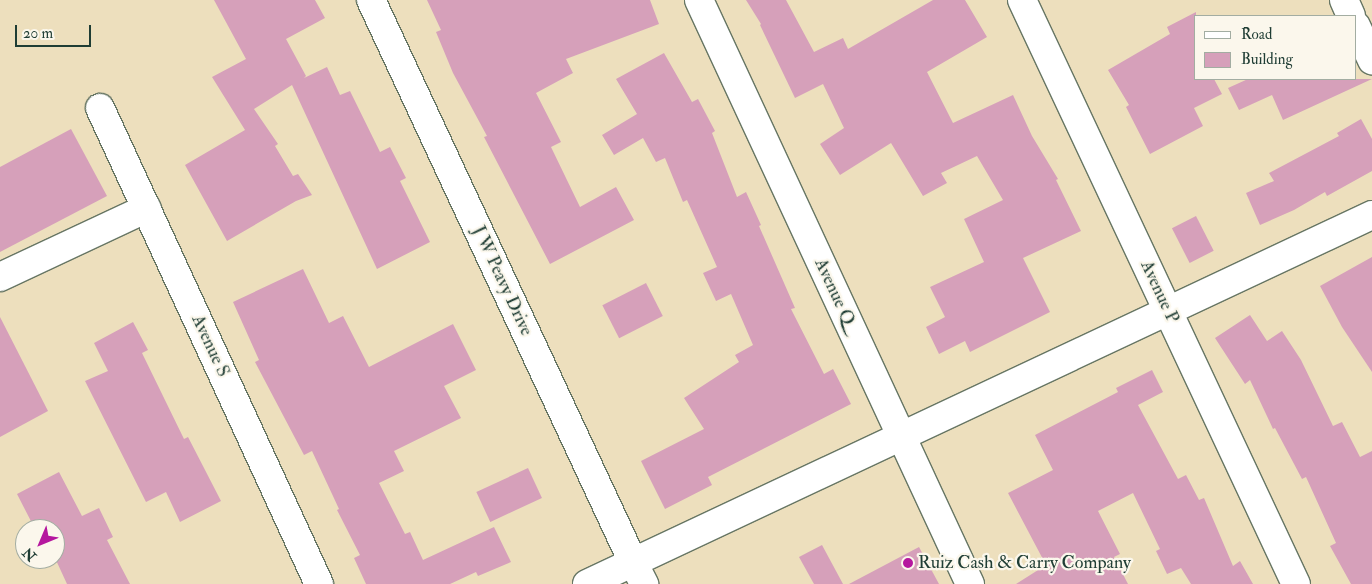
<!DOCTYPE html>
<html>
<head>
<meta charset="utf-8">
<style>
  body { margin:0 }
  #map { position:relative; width:1372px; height:584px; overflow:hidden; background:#eddfbd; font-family:"IM FELL Double Pica",serif }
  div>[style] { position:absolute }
  .building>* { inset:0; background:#d6a0ba; transform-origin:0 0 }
  .roads { filter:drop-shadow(1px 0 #677664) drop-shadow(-1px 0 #677664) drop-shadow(0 1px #677664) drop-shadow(0 -1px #677664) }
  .street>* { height:28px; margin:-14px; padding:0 14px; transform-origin:14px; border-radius:14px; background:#fff }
  .secondary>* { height:28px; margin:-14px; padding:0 14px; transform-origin:14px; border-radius:14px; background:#fff }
  .primary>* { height:28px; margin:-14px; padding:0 14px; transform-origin:14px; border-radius:14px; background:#fff }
  .dots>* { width:14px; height:14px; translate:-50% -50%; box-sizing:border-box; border:2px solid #fbf7ec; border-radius:50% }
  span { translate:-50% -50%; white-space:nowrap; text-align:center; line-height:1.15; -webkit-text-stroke:4.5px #fbf7ec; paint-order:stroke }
  .street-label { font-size:18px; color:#1f3d34 }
  .poi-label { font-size:18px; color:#1f3d34 }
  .left { translate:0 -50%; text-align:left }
  .legend { position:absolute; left:1194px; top:15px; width:162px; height:65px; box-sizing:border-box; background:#fbf7ec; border:1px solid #a3ada2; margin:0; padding:6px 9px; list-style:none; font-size:15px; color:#1f3d34 }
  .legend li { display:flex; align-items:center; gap:10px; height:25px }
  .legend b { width:25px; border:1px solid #a3ada2 }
  .north { position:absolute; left:15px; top:519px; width:50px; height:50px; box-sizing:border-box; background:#fbf7ec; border:1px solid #a3ada2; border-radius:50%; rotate:225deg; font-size:14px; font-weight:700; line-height:20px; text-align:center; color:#1f3d34 }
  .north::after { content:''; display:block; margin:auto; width:18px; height:22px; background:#b5179e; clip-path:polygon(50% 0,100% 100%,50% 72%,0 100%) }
  .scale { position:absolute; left:15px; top:25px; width:76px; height:22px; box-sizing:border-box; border:2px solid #1f3d34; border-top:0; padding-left:6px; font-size:15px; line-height:18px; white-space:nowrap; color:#1f3d34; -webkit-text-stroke:4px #fbf7ec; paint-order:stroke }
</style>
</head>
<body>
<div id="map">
  <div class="building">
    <i style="clip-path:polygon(214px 0,315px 0,325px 18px,286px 39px,306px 76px,304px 78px,327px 67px,340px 95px,350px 91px,380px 152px,390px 147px,406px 178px,400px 181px,430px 242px,377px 269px,292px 85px,254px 109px,278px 144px,275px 146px,293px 176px,298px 174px,312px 195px,296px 201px,227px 241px,185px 165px,245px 130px,212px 77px,246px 59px)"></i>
    <i style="clip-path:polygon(427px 0,650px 0,659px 24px,566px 59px,573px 73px,536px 93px,561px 142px,551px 147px,580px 207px,616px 187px,634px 220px,550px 264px,484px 137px,487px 136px,453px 73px,436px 32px,441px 30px)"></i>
    <i style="clip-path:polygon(746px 0,786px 0,814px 52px,843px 38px,848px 49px,933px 0,965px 0,987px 37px,927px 72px,953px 123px,1013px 95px,1032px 136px,1058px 179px,1056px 180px,1081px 231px,1023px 258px,1050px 312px,970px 352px,965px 341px,939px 354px,926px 327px,945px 317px,930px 287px,984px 262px,964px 219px,1003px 200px,977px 156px,941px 173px,947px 183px,923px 196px,891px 143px,840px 175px,820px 144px,844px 128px,823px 84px,795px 98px,760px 25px,761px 24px)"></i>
    <i style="clip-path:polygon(1196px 12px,1196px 79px,1214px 79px,1222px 94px,1194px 108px,1203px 126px,1150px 154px,1126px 107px,1129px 105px,1108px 70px,1170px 34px,1167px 27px)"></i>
    <i style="clip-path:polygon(664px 53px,692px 102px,698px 99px,715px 131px,712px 133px,737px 197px,746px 192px,761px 225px,759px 226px,795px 308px,791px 309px,824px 374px,833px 369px,851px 404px,708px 477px,712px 485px,665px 509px,641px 461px,704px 429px,684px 398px,739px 362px,735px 355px,753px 345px,731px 294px,716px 301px,703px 273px,717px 267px,687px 200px,683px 202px,665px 158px,656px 162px,643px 138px,614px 155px,602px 135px,637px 114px,616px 79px)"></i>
    <i style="clip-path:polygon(1248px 79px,1372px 79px,1283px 120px,1272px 95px,1239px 110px,1228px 88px)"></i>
    <i style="clip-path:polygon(1361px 119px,1372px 139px,1372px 171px,1327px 196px,1325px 192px,1294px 210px,1260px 225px,1246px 193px,1274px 181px,1269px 173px,1339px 136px,1337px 133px)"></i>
    <i style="clip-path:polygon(71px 129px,107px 196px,0 252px,0 167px)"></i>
    <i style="left:1196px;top:216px;width:39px;height:27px;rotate:63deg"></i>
    <i style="clip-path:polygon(1372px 257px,1372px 372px,1342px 327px,1320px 286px)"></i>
    <i style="clip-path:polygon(303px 269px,329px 323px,343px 316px,369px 367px,453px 324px,476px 370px,444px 386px,461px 418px,394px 451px,404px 471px,379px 483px,405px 534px,410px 532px,423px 560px,494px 527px,511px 562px,478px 576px,476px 572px,450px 584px,366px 584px,354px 558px,360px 555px,337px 510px,339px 509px,312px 451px,304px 455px,255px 362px,259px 360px,233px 302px)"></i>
    <i style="left:646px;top:283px;width:37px;height:49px;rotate:63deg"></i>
    <i style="clip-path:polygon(1250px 315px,1267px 341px,1282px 331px,1301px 360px,1333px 426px,1342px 422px,1360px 457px,1372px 451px,1372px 584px,1351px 584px,1330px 546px,1336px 543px,1306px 477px,1302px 479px,1275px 428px,1273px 429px,1250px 380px,1245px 384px,1215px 338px)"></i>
    <i style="clip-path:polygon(0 317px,48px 411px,0 437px)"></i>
    <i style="clip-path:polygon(133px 322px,148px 350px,142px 353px,184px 439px,188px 437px,221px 501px,180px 522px,166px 492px,146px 502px,85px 381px,108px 371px,94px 343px)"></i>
    <i style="clip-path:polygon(1152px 370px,1163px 392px,1138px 405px,1178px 479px,1186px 475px,1199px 500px,1204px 498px,1233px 566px,1240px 561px,1253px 584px,1191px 584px,1181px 568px,1167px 574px,1156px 551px,1160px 549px,1133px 493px,1098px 511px,1120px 554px,1114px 557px,1128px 584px,1016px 584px,1046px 565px,1008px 493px,1053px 470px,1035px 435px,1118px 392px,1116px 388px)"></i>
    <i style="left:528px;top:468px;width:33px;height:57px;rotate:65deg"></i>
    <i style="clip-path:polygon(59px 472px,82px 516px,99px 508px,113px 537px,107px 540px,130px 584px,67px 584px,55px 558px,55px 529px,35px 529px,17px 494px)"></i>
    <i style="clip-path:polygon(822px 545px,843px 584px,814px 584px,799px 557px)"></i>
    <i style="clip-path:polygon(919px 547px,939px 584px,849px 584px)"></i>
  </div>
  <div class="roads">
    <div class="street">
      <i style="left:371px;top:0;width:620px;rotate:65.01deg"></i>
      <i style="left:699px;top:0;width:644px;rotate:65.11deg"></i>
      <i style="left:1022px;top:0;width:645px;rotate:64.87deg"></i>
      <i style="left:1344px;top:0;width:17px;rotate:66deg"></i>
      <i style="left:1356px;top:26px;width:38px;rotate:65deg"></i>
      <i style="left:100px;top:108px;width:524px;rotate:65.29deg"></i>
      <i style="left:0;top:277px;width:162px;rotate:-25.1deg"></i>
    </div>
    <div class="secondary">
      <i style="left:633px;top:562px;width:25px;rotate:63deg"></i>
    </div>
    <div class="primary">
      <i style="left:587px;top:584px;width:867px;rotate:-25.18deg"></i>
    </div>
  </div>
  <div class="dots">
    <i style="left:908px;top:563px;background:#b5179e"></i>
  </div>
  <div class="street-label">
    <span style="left:502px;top:281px;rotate:65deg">J W Peavy Drive</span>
    <span style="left:834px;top:292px;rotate:65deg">Avenue Q</span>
    <span style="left:1159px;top:292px;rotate:65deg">Avenue P</span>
    <span style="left:210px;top:346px;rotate:65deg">Avenue S</span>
  </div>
  <div class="poi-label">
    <span class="left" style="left:918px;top:563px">Ruiz Cash &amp; Carry Company</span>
  </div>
  <ul class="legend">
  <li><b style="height:6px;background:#fff"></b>Road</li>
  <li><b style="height:14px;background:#d6a0ba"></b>Building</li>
  </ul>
  <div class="north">N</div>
  <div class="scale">20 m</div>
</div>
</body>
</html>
